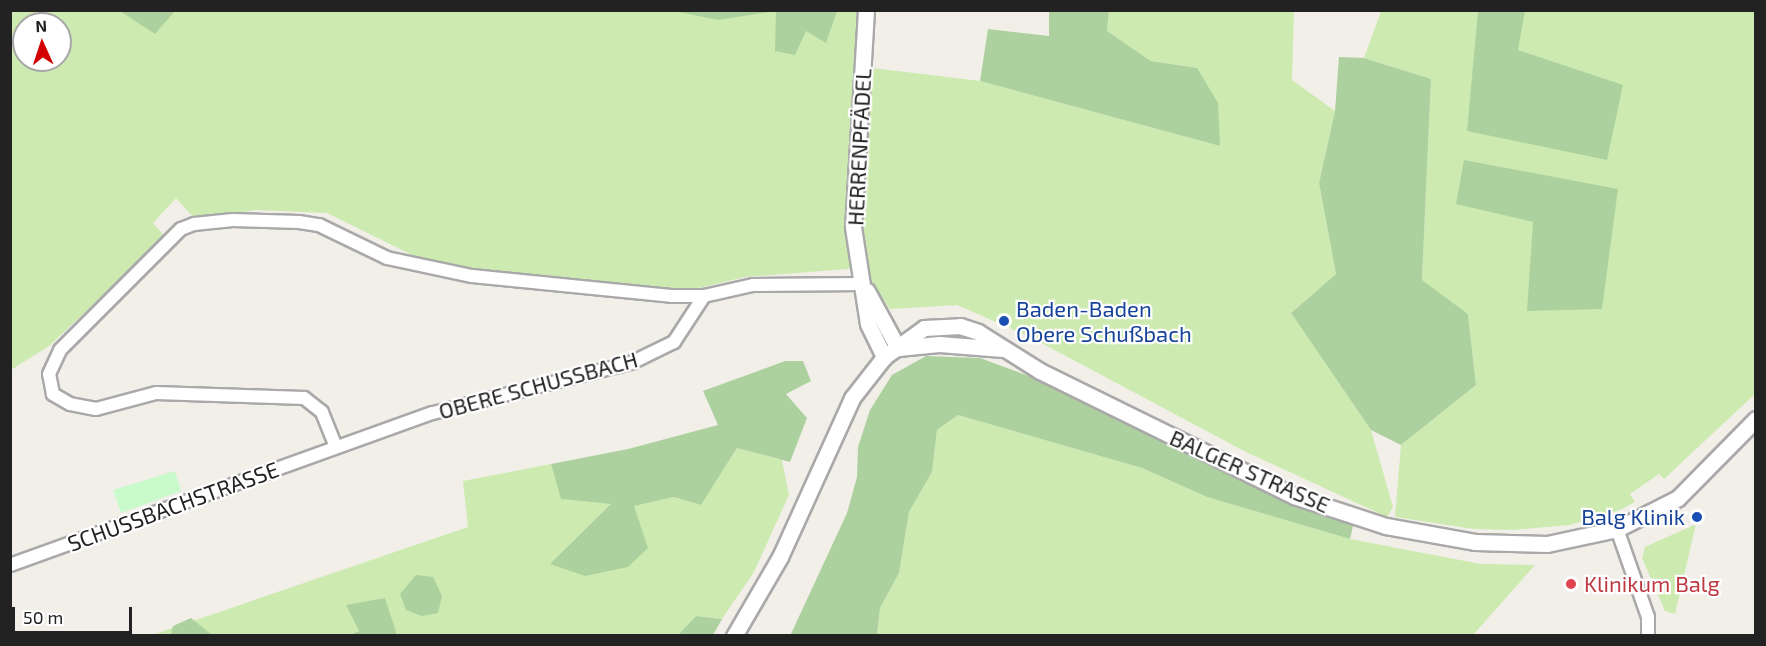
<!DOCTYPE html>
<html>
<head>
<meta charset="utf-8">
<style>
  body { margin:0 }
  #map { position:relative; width:1766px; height:646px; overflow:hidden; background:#f2efe9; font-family:"Exo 2",sans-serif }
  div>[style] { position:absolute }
  .grass>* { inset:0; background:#cdebb0 }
  .forest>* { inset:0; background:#add19e }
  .park>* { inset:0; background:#c8facc }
  .roads { filter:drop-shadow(2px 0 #a9a9a9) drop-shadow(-2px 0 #a9a9a9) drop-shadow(0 2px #a9a9a9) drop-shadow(0 -2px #a9a9a9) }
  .minor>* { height:12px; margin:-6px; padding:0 6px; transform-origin:6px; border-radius:6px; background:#fff }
  .tertiary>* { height:15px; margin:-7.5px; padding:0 7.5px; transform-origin:7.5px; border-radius:7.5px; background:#fff }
  .dots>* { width:16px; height:16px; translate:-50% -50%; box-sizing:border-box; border:3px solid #fff; border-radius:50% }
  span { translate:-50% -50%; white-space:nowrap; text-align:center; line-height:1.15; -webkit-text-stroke:4.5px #fff; paint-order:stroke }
  .street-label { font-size:22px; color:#222 }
  .transit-label { font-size:22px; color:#164399 }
  .left { translate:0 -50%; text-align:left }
  .right { translate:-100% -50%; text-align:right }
  .health-label { font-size:22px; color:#be3a42 }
  .frame { position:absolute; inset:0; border:12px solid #222; pointer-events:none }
  .north { position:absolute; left:12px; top:12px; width:60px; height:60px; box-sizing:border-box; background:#fff; border:2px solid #a7a7a7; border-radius:50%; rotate:357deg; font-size:16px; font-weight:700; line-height:24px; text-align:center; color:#222 }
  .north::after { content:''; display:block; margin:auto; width:21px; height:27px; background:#d40000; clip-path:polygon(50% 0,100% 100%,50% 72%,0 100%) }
  .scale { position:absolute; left:12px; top:607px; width:120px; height:27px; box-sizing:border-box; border:3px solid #222; border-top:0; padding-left:8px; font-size:18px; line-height:21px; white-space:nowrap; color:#222; -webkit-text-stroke:4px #fff; paint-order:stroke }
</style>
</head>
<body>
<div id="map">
  <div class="grass">
    <i style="clip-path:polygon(evenodd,11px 11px,866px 11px,864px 67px,980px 81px,1220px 146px,1197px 68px,1151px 61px,1107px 31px,1109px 11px,1294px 11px,1292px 80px,1335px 111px,1319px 183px,1336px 274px,1291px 313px,1371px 430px,1393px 507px,1387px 517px,1244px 451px,1032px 338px,957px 305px,890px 309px,859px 268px,745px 277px,678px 293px,472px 269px,416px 257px,327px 213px,256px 210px,195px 219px,176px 198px,153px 223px,165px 237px,49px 346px,11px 370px,11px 11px,24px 24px,60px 24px,60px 60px,24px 60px,24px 24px)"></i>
    <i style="clip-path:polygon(1381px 11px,1755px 11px,1755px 394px,1664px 479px,1659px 474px,1630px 494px,1635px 502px,1620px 510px,1570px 525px,1513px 530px,1474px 529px,1395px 517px,1401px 445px,1476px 385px,1468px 314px,1422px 281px,1431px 79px,1364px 58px)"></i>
    <i style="clip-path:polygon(958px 415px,1142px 468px,1207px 497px,1350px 539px,1481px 564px,1535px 565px,1473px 635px,877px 636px,880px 608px,899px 573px,909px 512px,932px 472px,937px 430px)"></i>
    <i style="clip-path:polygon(737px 448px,782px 460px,789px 495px,754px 572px,722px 619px,696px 616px,678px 635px,397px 635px,384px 598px,359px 631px,350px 635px,149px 636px,468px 527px,463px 481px,551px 464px,562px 499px,634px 506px,674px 497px,701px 505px)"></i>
    <i style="clip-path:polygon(1696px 524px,1675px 614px,1665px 611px,1642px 558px,1645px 547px)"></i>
  </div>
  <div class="forest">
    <i style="clip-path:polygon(120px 11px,175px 11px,155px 34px)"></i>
    <i style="clip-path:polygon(674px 11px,837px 11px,826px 43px,806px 31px,795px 55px,775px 51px,776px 11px,718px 20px)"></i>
    <i style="clip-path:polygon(1049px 11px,1109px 11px,1107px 31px,1151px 61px,1197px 68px,1218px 103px,1220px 146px,980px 81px,988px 29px,1049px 36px)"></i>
    <i style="clip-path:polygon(1478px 11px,1525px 11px,1518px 50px,1623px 85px,1607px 160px,1467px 131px)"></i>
    <i style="clip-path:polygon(1339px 57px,1364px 58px,1431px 79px,1422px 280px,1468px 314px,1476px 385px,1401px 445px,1371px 430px,1291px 313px,1336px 274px,1319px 183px,1335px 111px)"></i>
    <i style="clip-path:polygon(1464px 160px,1618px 189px,1602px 309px,1527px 311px,1533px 222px,1456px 204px)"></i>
    <i style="clip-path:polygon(926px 356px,980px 358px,1062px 388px,1354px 522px,1350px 539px,1207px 497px,1142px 468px,958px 415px,937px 430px,932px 472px,909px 512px,899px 573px,880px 608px,877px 635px,790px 636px,847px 513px,857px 477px,858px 447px,870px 410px,892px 375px)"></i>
    <i style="clip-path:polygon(785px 361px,803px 361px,811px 381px,786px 394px,807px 418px,790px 462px,737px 448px,701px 505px,674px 497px,634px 506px,648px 548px,628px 567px,585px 576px,550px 564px,611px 504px,561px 499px,551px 464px,628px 449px,718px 425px,703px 391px)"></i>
    <i style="clip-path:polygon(416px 575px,433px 577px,442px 596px,438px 613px,422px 616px,406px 610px,400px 594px)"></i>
    <i style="clip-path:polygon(385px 598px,397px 635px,350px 635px,359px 631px,346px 605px)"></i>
    <i style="clip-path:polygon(696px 616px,722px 619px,713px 635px,678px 635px)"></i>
    <i style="clip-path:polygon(191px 618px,212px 635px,171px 635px,173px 626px)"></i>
  </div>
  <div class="park">
    <i style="clip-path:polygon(175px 471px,181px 491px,121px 513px,113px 490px)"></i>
  </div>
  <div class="roads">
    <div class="minor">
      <i style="left:336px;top:447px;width:38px;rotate:-112deg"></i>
      <i style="left:322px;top:412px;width:23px;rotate:-142deg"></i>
      <i style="left:304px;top:398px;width:148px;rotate:-178.1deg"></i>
      <i style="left:156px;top:393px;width:62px;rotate:165.1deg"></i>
      <i style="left:96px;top:409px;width:26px;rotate:-169deg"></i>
      <i style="left:70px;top:404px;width:20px;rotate:-150deg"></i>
      <i style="left:53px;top:394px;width:20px;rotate:-101deg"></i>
      <i style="left:49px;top:374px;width:26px;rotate:-65deg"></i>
      <i style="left:60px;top:350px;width:171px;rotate:-45deg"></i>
      <i style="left:181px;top:229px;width:14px;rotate:-21deg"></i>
      <i style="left:194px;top:224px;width:39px;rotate:-6deg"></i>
      <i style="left:233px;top:220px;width:66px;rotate:1.7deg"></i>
      <i style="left:299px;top:222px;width:20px;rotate:9deg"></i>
      <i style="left:319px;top:225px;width:76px;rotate:25.9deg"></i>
      <i style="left:387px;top:258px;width:87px;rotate:12deg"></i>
      <i style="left:472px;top:276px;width:200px;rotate:5.7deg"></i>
      <i style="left:671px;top:296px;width:33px"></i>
      <i style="left:704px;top:296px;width:50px;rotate:-12.7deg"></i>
      <i style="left:753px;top:285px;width:109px;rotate:-0.5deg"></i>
      <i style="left:1617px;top:529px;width:93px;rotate:70.6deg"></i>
      <i style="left:1648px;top:617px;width:19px;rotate:90deg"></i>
      <i style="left:10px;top:565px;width:449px;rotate:-19.8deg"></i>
      <i style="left:433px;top:413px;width:204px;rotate:-14.2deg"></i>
      <i style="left:631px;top:363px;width:48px;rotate:-26deg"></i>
      <i style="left:674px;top:342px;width:55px;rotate:-56.9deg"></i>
    </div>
    <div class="tertiary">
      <i style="left:866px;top:10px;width:217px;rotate:93.4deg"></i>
      <i style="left:853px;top:227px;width:98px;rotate:81.2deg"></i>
      <i style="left:868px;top:324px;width:37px;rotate:64deg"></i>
      <i style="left:867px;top:291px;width:65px;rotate:61.5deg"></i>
      <i style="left:898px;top:348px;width:41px;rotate:-5.6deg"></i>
      <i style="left:939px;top:344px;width:64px;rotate:4.5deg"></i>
      <i style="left:734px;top:636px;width:91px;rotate:-59.8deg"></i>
      <i style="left:780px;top:557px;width:175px;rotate:-65.6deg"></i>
      <i style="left:852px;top:398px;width:52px;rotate:-52deg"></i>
      <i style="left:884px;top:357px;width:49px;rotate:-35.9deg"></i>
      <i style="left:924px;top:328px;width:36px;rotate:-3deg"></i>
      <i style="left:960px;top:326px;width:19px;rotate:18deg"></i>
      <i style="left:978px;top:332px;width:73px;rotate:32.2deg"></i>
      <i style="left:1040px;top:371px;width:283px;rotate:26.2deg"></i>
      <i style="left:1294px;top:496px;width:97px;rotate:18.1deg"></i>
      <i style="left:1386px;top:526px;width:90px;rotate:10.2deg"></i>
      <i style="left:1475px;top:542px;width:72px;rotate:1.6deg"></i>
      <i style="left:1547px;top:544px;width:72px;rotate:-12.1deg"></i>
      <i style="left:1617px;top:529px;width:68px;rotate:-26.9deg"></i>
      <i style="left:1678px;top:498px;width:111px;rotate:-45.4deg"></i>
    </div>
  </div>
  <div class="dots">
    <i style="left:1004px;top:321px;background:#1a4fb4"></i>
    <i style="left:1697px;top:517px;background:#1a4fb4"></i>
    <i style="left:1571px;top:584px;background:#e0444e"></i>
  </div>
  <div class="street-label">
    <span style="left:859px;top:147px;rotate:-87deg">HERRENPFÄDEL</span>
    <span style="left:538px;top:385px;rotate:-15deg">OBERE SCHUSSBACH</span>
    <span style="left:1250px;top:471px;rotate:24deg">BALGER STRASSE</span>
    <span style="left:173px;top:506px;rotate:-20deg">SCHUSSBACHSTRASSE</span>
  </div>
  <div class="transit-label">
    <span class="left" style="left:1016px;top:321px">Baden-Baden<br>Obere Schußbach</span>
    <span class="right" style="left:1685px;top:517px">Balg Klinik</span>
  </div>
  <div class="health-label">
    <span class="left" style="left:1584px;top:584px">Klinikum Balg</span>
  </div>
  <div class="frame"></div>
  <div class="north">N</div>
  <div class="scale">50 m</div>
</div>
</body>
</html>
